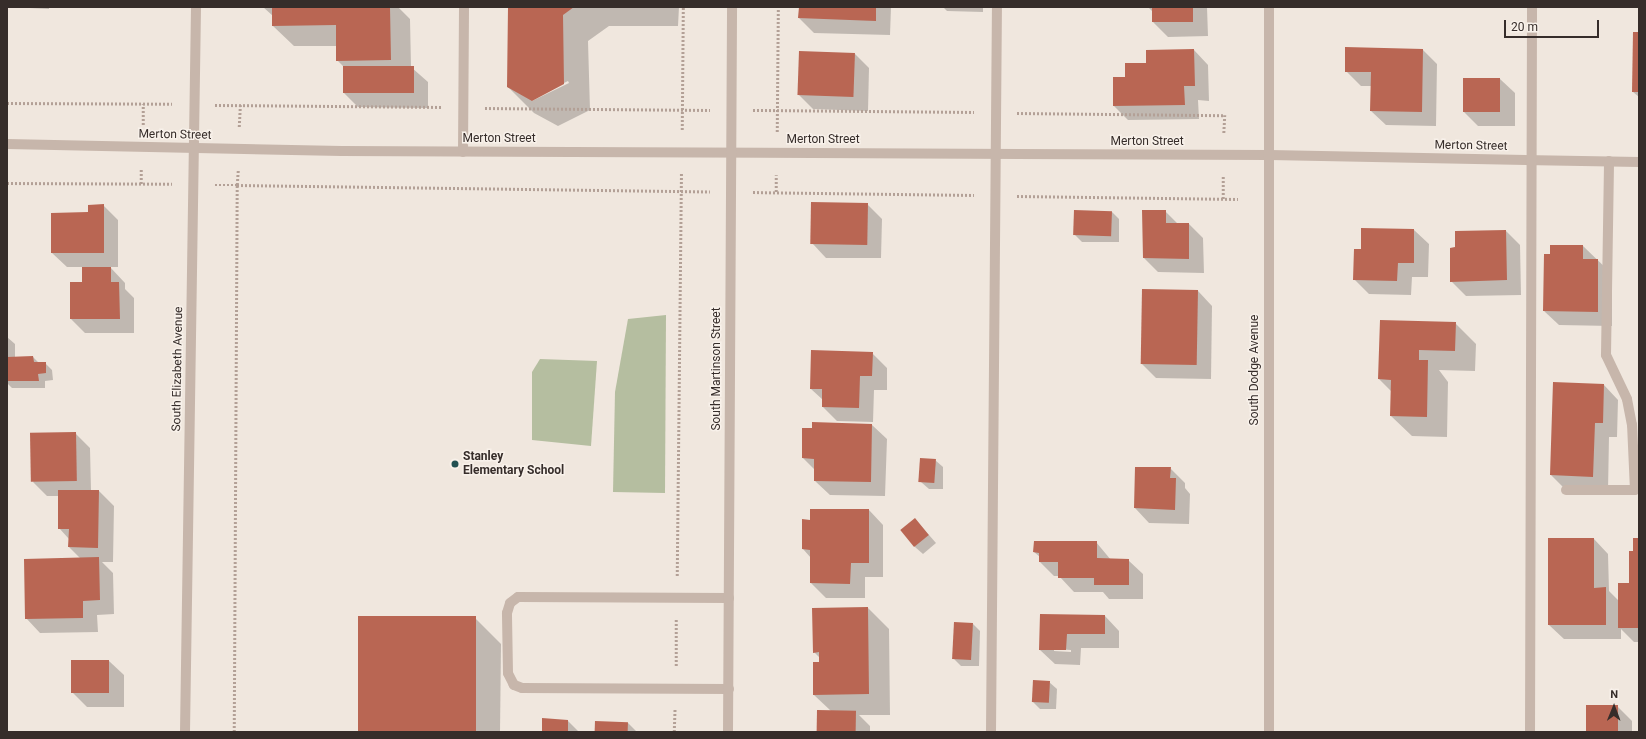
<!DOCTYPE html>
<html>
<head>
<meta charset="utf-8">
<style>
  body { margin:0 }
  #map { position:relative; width:1646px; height:739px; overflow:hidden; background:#f0e7de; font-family:Roboto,sans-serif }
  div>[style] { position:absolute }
  .green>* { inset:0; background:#b5bea0 }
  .shadow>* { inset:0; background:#0003 }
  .building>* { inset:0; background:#b96653; transform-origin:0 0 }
  .path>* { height:2.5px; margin-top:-1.25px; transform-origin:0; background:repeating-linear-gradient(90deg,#b3a096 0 2px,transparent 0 4px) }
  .minor>* { height:10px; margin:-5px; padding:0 5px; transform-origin:5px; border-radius:5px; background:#c7b6ab }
  .dots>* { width:11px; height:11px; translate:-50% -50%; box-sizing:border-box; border:2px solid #f8f1ea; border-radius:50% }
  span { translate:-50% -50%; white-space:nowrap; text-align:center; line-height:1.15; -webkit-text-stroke:3px #f8f1ea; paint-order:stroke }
  .street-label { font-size:12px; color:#362d2a }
  .poi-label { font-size:12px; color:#362d2a; font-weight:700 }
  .left { translate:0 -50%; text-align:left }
  .frame { position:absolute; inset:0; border:8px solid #362d2a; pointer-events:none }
  .north { position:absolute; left:1594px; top:687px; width:40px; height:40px; -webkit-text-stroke:3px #f8f1ea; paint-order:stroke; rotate:1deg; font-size:11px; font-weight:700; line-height:16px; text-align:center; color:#362d2a }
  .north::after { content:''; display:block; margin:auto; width:14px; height:18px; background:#362d2a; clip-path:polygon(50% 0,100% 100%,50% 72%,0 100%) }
  .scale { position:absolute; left:1504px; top:20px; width:95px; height:18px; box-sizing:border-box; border:2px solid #362d2a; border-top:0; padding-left:5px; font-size:12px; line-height:14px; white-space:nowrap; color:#362d2a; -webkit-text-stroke:3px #f8f1ea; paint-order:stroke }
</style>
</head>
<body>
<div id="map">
  <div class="green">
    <i style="clip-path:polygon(666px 315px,665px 493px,613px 492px,615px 392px,628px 319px)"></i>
    <i style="clip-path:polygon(540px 359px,597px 361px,591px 446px,532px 440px,532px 372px)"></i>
  </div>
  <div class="shadow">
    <i style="clip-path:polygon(9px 7px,49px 7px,49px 9px)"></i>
    <i style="clip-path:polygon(263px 7px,398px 7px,410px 19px,411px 67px,428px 82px,428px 108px,358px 107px,344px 93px,344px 67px,337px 60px,337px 46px,294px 46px,273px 26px,273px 16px)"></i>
    <i style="clip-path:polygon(evenodd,509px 7px,679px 7px,678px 26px,609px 26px,588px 41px,590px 110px,558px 126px,534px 113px,508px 87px,509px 7px,568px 81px,569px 83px,532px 101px,532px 99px,568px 81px)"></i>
    <i style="clip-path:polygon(800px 7px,891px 7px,890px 35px,814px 33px,799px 18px)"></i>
    <i style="clip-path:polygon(943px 7px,983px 7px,983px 12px,947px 11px)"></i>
    <i style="clip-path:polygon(1148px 7px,1207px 7px,1208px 36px,1168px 37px,1153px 22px,1153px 12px)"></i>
    <i style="clip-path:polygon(1639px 33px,1639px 97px,1633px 92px)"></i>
    <i style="clip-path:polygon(1194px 50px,1208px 65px,1209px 101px,1198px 100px,1199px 119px,1128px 120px,1114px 106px,1126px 78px,1147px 64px)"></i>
    <i style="clip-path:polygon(1423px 50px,1437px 64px,1436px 126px,1386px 125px,1371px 111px,1371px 86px,1361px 86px,1346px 71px)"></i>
    <i style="clip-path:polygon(855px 54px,869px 68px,868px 111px,813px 109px,799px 95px)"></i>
    <i style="clip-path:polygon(1500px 79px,1515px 93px,1515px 126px,1478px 126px,1464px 112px)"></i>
    <i style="clip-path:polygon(867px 204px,882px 219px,881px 258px,826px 258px,812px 243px)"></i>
    <i style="clip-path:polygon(103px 205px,118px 220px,118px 267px,110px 267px,125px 283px,125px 289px,134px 298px,134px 333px,85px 333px,71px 319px,83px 283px,83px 267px,67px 267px,52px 253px,89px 213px)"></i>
    <i style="clip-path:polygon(1165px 211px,1178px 224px,1189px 224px,1203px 238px,1204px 273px,1158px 272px,1144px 258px)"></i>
    <i style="clip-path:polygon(1112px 212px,1119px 219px,1119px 242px,1082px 242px,1075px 235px)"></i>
    <i style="clip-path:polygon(1414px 230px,1429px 244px,1428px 277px,1412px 277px,1411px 295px,1369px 294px,1354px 279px,1362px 250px)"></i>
    <i style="clip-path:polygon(1506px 231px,1520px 245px,1521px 295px,1466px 296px,1451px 281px)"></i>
    <i style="clip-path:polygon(1583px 246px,1612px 274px,1612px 326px,1559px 325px,1544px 311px,1551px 255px)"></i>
    <i style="clip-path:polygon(1198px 291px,1212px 306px,1211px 379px,1156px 378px,1141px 363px)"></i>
    <i style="clip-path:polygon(1455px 323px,1476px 344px,1475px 371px,1439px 370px,1448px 382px,1447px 437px,1412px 436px,1391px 416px,1391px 391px,1379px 379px)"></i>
    <i style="clip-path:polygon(7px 337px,15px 344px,15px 358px,33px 357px,39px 363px,45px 363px,52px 370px,53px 380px,45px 381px,45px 388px,12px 388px,7px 383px)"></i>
    <i style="clip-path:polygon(872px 353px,887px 368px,887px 390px,874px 390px,873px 422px,837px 421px,823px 407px,823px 400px,811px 389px)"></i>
    <i style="clip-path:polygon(1604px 385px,1618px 400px,1617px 437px,1609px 437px,1608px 491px,1565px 489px,1551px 475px)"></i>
    <i style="clip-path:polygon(872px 425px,887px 439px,885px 496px,830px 495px,815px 481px,815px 470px,803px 458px)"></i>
    <i style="clip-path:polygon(75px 433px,90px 448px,91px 491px,99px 491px,114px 506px,113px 562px,102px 562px,113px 573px,114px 614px,97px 615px,98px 632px,40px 633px,26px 618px,81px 559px,69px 547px,69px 539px,59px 528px,59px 496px,47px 496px,33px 482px)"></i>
    <i style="clip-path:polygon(935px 460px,943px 467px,943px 489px,929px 489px,921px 482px)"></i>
    <i style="clip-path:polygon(1170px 468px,1185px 483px,1185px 488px,1190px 494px,1189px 524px,1149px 523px,1135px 508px)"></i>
    <i style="clip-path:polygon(869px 510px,883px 525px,883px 577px,865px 577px,865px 598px,826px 598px,811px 583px,811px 558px,803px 549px,811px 521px)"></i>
    <i style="clip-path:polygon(915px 519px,936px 543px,923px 554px,915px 547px)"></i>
    <i style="clip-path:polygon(1594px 539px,1608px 554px,1609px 591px,1619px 601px,1630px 584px,1634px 552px,1639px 539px,1639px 642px,1634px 642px,1621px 629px,1621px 639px,1564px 639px,1549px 625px)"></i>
    <i style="clip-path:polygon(1096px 542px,1111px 560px,1128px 560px,1143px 574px,1143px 599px,1109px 599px,1103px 592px,1074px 592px,1059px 576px,1054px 576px,1040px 562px,1040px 557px,1034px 552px)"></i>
    <i style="clip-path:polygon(868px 608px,889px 629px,890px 715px,859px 715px,870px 726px,870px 732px,818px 732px,831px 711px,814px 695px,820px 663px,820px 658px,814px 652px)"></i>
    <i style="clip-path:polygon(evenodd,1041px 615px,1105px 616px,1119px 631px,1119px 648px,1081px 648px,1080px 665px,1055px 664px,1040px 650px,1041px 615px,1054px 649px,1071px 650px,1071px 652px,1054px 651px,1054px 649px)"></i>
    <i style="clip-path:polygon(475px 618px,501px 644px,500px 732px,358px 732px)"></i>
    <i style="clip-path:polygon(973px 624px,980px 631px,979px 666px,961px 666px,954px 659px)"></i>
    <i style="clip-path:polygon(72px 661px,109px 661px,124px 675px,124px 707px,87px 707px,73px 693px)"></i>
    <i style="clip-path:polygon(1049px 682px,1057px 689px,1056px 709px,1040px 709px,1033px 702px)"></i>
    <i style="clip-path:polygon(1617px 706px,1632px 721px,1632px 732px,1587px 732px)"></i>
    <i style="clip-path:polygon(568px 721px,579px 732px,543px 732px)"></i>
    <i style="clip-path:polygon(596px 722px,628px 723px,637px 732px,597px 732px)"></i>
  </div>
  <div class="building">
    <i style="clip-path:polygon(272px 7px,390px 7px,391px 60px,336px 61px,336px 25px,272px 26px)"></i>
    <i style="clip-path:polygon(508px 7px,574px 7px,563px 15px,564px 84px,532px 101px,507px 87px)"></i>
    <i style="clip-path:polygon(799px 7px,876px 7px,876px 21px,798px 18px)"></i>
    <i style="left:1152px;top:7px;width:41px;height:15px"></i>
    <i style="clip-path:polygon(1633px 32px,1639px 32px,1639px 92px,1632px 92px)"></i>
    <i style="clip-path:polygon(1345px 47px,1423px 49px,1422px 112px,1370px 111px,1371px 72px,1345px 72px)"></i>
    <i style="clip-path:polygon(1194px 49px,1195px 86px,1184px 86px,1185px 105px,1113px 106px,1113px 77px,1125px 77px,1125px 63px,1146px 63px,1146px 50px)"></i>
    <i style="left:799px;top:51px;width:56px;height:44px;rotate:2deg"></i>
    <i style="left:343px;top:66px;width:71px;height:27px"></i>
    <i style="left:1463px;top:78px;width:37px;height:34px"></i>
    <i style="left:811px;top:202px;width:57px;height:42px;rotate:1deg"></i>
    <i style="clip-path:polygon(104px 204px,104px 253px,51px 253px,51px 213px,88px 212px,88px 205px)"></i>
    <i style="left:1074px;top:210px;width:38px;height:25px;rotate:2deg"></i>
    <i style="clip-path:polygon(1142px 210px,1166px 210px,1166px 223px,1189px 223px,1189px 259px,1143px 258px)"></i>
    <i style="clip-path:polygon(1361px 228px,1414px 229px,1414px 263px,1398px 263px,1397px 281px,1353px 280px,1354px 249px,1361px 249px)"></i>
    <i style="clip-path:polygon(1506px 230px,1507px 280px,1450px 282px,1450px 248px,1455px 247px,1455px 231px)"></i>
    <i style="clip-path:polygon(1550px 245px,1583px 245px,1583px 259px,1598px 259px,1598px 312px,1543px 311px,1544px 254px,1550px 254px)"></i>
    <i style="clip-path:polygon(82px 267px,111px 267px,111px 282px,119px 282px,120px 319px,70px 319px,70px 282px,82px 282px)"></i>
    <i style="left:1142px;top:289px;width:56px;height:75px;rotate:1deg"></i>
    <i style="clip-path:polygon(1380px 320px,1456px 322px,1455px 351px,1419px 350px,1419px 360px,1428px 360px,1427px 417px,1390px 416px,1391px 380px,1378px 379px)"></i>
    <i style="clip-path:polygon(811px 350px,873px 352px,872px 376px,860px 376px,859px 408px,822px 407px,822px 389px,810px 389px)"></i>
    <i style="clip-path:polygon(33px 356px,34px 362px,46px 362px,46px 373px,38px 374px,39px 381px,7px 381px,7px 357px)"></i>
    <i style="clip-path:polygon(1553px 382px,1604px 384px,1603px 423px,1595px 423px,1593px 477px,1550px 475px)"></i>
    <i style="clip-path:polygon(812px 422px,872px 424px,871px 482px,814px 481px,814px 459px,802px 458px,802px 428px,812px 428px)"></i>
    <i style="left:76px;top:432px;width:49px;height:46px;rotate:89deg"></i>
    <i style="left:920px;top:458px;width:16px;height:24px;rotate:4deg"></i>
    <i style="clip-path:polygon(1135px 467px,1171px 467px,1170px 478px,1176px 478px,1175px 510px,1134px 508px)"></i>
    <i style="clip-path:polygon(58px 490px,99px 490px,98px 548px,68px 547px,69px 529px,58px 529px)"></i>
    <i style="clip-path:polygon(810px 509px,869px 509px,869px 563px,851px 563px,850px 584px,810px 583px,810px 550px,802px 549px,802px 519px,810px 520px)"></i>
    <i style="left:915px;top:518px;width:22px;height:19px;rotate:51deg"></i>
    <i style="clip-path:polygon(1548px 538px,1594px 538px,1594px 588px,1606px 587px,1606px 625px,1548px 625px)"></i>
    <i style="clip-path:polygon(1633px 538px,1639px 538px,1639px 628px,1618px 628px,1618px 583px,1629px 583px,1629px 551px,1633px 551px)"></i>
    <i style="clip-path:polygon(1034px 541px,1097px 541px,1097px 558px,1129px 559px,1129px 585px,1094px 585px,1094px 578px,1058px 578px,1058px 562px,1039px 562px,1039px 553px,1033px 552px)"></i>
    <i style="clip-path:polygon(99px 557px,100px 600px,83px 601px,83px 618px,25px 619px,24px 559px)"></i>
    <i style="clip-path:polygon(868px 607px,869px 694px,813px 695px,813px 662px,819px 662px,819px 652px,813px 653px,812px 608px)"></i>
    <i style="clip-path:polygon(1040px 614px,1105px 615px,1105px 634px,1067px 634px,1066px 650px,1039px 650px)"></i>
    <i style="left:358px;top:616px;width:118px;height:116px"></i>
    <i style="left:954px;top:622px;width:19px;height:37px;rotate:3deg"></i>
    <i style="left:71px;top:660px;width:38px;height:33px"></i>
    <i style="left:1033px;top:680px;width:17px;height:22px;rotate:3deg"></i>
    <i style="left:1586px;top:705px;width:32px;height:27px"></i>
    <i style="left:817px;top:710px;width:39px;height:22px;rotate:1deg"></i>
    <i style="clip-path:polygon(542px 718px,568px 720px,568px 732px,542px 732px)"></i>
    <i style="left:595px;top:721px;width:33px;height:11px;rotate:2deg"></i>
  </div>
  <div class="path">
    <i style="left:7px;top:103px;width:165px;rotate:0.3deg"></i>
    <i style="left:215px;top:105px;width:227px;rotate:0.5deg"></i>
    <i style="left:485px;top:108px;width:225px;rotate:0.5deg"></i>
    <i style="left:753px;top:110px;width:221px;rotate:0.5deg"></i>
    <i style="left:1017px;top:113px;width:208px;rotate:0.6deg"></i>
    <i style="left:1225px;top:115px;width:18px;rotate:93deg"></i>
    <i style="left:143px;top:125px;width:21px;rotate:-90deg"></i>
    <i style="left:239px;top:127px;width:22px;rotate:-87deg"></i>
    <i style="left:682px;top:130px;width:123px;rotate:-89.5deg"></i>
    <i style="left:777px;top:132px;width:125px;rotate:-89.5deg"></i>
    <i style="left:7px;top:183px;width:165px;rotate:0.3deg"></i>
    <i style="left:141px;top:184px;width:16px;rotate:-90deg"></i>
    <i style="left:215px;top:185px;width:22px"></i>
    <i style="left:237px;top:185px;width:15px;rotate:-86deg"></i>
    <i style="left:753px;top:192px;width:221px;rotate:0.8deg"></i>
    <i style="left:776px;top:192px;width:17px;rotate:-90deg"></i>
    <i style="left:1017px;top:196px;width:221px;rotate:0.8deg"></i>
    <i style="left:1223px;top:199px;width:23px;rotate:-90deg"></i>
    <i style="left:677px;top:576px;width:403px;rotate:-89.4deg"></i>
    <i style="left:676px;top:666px;width:47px;rotate:-90deg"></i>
    <i style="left:234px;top:732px;width:547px;rotate:-89.69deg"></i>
    <i style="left:237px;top:185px;width:473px;rotate:0.8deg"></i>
    <i style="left:674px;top:732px;width:23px;rotate:-88deg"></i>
  </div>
  <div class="minor">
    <i style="left:7px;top:144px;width:335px;rotate:1.2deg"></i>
    <i style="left:342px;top:151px;width:926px;rotate:0.25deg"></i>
    <i style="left:1268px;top:155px;width:371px;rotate:1.1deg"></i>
    <i style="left:463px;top:152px;width:145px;rotate:-89.6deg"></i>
    <i style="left:1566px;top:490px;width:69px"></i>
    <i style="left:1635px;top:490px;width:65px;rotate:-92.6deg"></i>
    <i style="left:1632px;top:425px;width:26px;rotate:-101deg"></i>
    <i style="left:1627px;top:399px;width:49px;rotate:-115.5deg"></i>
    <i style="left:1606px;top:355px;width:194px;rotate:-89.1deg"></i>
    <i style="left:729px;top:689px;width:207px;rotate:-179.7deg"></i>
    <i style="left:522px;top:688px;width:9px;rotate:-159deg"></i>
    <i style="left:514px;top:685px;width:13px;rotate:-117deg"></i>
    <i style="left:508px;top:673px;width:60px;rotate:-91deg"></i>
    <i style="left:507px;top:613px;width:10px;rotate:-73deg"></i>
    <i style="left:510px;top:603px;width:10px;rotate:-37deg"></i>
    <i style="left:518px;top:597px;width:211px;rotate:0.3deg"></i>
    <i style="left:185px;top:732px;width:725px;rotate:-89.13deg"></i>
    <i style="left:728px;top:732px;width:725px;rotate:-89.68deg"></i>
    <i style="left:991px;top:732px;width:725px;rotate:-89.53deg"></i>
    <i style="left:1269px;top:732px;width:725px;rotate:-90deg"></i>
    <i style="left:1530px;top:732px;width:725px;rotate:-89.84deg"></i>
  </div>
  <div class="dots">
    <i style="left:455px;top:464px;background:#235253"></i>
  </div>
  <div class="street-label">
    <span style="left:175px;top:135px;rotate:1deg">Merton Street</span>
    <span style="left:499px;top:139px">Merton Street</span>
    <span style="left:823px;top:140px">Merton Street</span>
    <span style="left:1147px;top:142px">Merton Street</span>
    <span style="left:1471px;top:146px;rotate:1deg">Merton Street</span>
    <span style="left:178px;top:369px;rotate:-89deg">South Elizabeth Avenue</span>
    <span style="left:717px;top:369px;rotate:-90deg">South Martinson Street</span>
    <span style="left:1255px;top:370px;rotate:-90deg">South Dodge Avenue</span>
  </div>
  <div class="poi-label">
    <span class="left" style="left:463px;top:464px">Stanley<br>Elementary School</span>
  </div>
  <div class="frame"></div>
  <div class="north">N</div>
  <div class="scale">20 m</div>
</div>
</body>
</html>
